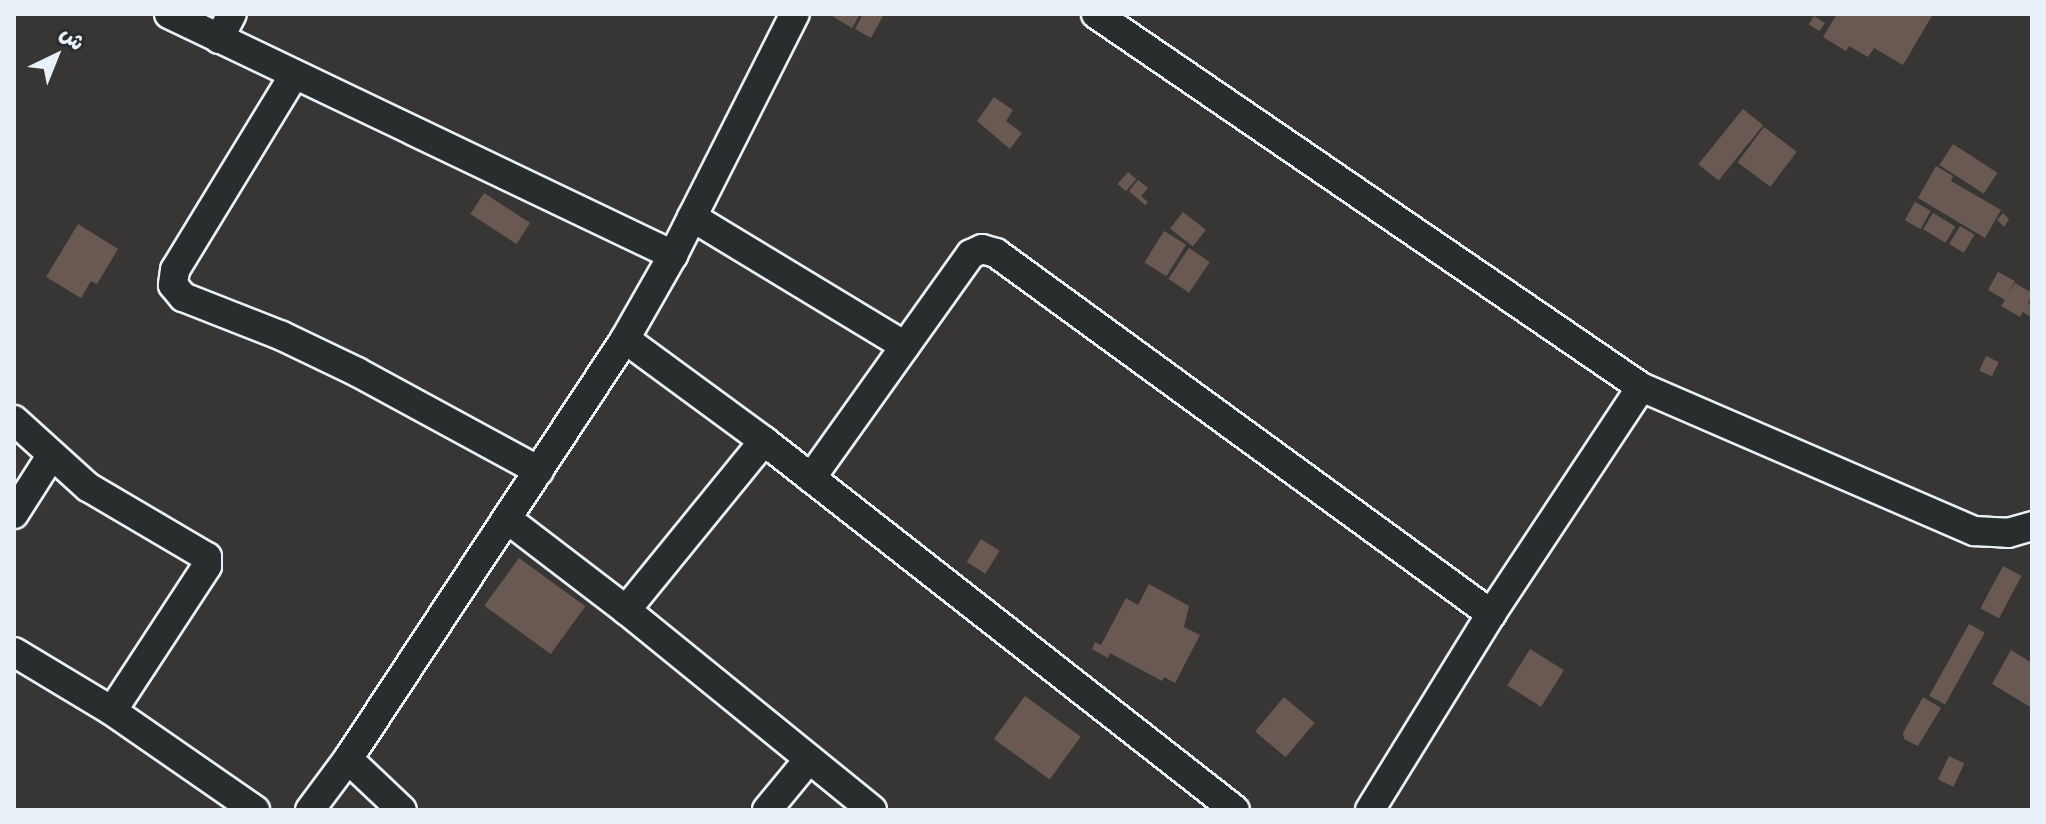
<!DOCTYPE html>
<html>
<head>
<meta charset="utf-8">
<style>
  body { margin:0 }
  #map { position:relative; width:2046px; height:824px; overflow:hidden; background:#373635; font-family:"Shantell Sans","Playpen Sans Arabic",sans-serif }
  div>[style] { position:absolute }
  .building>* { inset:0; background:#695952; transform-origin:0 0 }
  .roads { filter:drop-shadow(2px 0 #e8f1f8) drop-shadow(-2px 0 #e8f1f8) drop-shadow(0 2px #e8f1f8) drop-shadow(0 -2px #e8f1f8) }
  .minor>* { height:28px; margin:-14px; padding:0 14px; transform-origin:14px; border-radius:14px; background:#2a2d2e }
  span { translate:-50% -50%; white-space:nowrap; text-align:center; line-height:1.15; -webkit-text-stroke:6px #2a2d2e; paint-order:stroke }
  .frame { position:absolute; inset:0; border:16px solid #e8f1f8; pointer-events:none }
  .north { position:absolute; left:16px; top:16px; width:80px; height:80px; -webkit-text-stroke:6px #2a2d2e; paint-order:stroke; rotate:43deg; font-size:22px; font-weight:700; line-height:32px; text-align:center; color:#e8f1f8 }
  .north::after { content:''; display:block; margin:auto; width:28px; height:36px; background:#e8f1f8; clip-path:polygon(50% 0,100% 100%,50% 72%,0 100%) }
</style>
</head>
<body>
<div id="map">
  <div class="building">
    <i style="clip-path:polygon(829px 14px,856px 14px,859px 16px,852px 28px)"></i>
    <i style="clip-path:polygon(863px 14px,884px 14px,871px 38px,855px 29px)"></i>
    <i style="clip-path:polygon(1837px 14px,1933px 14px,1903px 65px,1874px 48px,1868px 57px,1849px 46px,1846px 51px,1823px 37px)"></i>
    <i style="left:1814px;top:16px;width:13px;height:10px;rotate:32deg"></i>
    <i style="clip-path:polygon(994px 97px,1013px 110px,1006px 121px,1022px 133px,1010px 149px,977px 121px)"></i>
    <i style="left:1743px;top:109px;width:26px;height:71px;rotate:39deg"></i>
    <i style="left:1764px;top:127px;width:41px;height:44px;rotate:37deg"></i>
    <i style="left:1953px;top:144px;width:53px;height:25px;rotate:33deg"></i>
    <i style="clip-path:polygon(1936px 166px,1953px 176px,1951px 181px,2001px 210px,1985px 238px,1918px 198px)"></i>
    <i style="left:1128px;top:172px;width:11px;height:16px;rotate:41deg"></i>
    <i style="clip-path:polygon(1138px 180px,1148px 188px,1141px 196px,1148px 202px,1145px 205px,1129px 191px)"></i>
    <i style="left:484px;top:193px;width:55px;height:25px;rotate:33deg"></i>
    <i style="left:1915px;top:202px;width:18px;height:21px;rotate:29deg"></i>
    <i style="left:1183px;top:212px;width:29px;height:21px;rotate:38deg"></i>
    <i style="left:1933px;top:213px;width:26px;height:19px;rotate:31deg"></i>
    <i style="clip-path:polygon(2003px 213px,2009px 219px,2004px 227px,1997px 220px)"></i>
    <i style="clip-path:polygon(78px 224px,118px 249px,97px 284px,91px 281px,81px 298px,46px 277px)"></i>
    <i style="left:1960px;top:226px;width:17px;height:21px;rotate:31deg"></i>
    <i style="left:1164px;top:231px;width:26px;height:37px;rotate:32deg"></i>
    <i style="left:1189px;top:248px;width:25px;height:37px;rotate:34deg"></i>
    <i style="clip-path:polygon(1998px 272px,2015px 281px,2007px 295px,2015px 283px,2032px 293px,2027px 306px,2032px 300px,2032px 318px,2023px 312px,2020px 317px,2001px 306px,2005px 300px,1988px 290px)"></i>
    <i style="left:1986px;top:356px;width:14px;height:16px;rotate:25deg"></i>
    <i style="left:981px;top:539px;width:22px;height:27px;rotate:32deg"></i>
    <i style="left:519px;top:558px;width:82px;height:59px;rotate:36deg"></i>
    <i style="left:2003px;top:566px;width:21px;height:48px;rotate:28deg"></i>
    <i style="clip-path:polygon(1149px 584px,1189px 606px,1184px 627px,1200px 635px,1175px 683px,1164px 677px,1162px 681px,1110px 653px,1108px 658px,1092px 649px,1095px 642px,1101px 645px,1126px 598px,1138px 605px)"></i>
    <i style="left:1969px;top:624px;width:18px;height:82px;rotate:29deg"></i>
    <i style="left:1530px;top:649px;width:40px;height:43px;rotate:32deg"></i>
    <i style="clip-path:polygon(2011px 650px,2032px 663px,2032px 708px,1992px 684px)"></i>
    <i style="left:1025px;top:696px;width:69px;height:53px;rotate:36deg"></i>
    <i style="left:1284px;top:697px;width:40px;height:45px;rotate:40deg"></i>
    <i style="clip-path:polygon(1923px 697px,1941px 708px,1918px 746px,1904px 739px,1903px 733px)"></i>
    <i style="left:1949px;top:756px;width:17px;height:26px;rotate:25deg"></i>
  </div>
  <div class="roads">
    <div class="minor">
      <i style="left:169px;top:14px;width:559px;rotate:25.56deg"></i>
      <i style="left:1096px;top:14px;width:660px;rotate:34.39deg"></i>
      <i style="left:1641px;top:387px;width:363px;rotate:23.4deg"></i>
      <i style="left:1974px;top:531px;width:34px;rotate:3deg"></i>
      <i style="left:2008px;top:533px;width:25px;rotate:-16deg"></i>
      <i style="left:219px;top:39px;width:28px;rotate:-63deg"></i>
      <i style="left:294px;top:75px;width:228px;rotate:121.4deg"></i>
      <i style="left:175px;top:270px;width:15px;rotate:98deg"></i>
      <i style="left:173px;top:285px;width:16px;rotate:50deg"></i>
      <i style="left:183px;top:297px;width:106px;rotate:21.5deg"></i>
      <i style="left:282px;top:336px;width:83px;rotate:25.6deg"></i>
      <i style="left:357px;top:372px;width:207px;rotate:28.5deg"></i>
      <i style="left:692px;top:217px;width:249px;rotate:31.2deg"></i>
      <i style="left:625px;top:339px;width:172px;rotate:36.3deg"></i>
      <i style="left:764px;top:441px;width:598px;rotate:38.08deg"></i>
      <i style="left:14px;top:420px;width:100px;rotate:42.2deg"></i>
      <i style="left:88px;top:487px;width:138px;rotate:30.5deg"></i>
      <i style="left:207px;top:557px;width:9px;rotate:90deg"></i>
      <i style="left:207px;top:566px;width:173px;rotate:123.2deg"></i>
      <i style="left:811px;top:478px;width:275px;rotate:-54.5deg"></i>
      <i style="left:971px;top:254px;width:12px;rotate:-24deg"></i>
      <i style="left:982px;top:249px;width:15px;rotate:16deg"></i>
      <i style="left:996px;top:253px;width:613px;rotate:36.1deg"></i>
      <i style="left:14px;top:514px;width:69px;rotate:-57.5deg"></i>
      <i style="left:507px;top:519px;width:150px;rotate:37.4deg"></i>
      <i style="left:626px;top:610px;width:317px;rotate:39.1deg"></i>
      <i style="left:626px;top:610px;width:218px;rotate:-50.8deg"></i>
      <i style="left:14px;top:652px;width:114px;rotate:31deg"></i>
      <i style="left:112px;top:711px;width:174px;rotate:34.7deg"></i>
      <i style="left:348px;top:759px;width:74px;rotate:43.4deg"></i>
      <i style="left:310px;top:810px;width:64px;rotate:-53.3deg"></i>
      <i style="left:348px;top:759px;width:503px;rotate:-56.59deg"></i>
      <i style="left:625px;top:339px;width:97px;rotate:-60.3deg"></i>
      <i style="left:673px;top:255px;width:270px;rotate:-63.2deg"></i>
      <i style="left:767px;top:810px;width:66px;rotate:-50.5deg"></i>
      <i style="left:1370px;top:810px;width:230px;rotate:-58.3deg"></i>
      <i style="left:1491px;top:614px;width:272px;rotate:-56.5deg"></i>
    </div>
  </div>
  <div class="frame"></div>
  <div class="north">ش</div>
</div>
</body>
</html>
